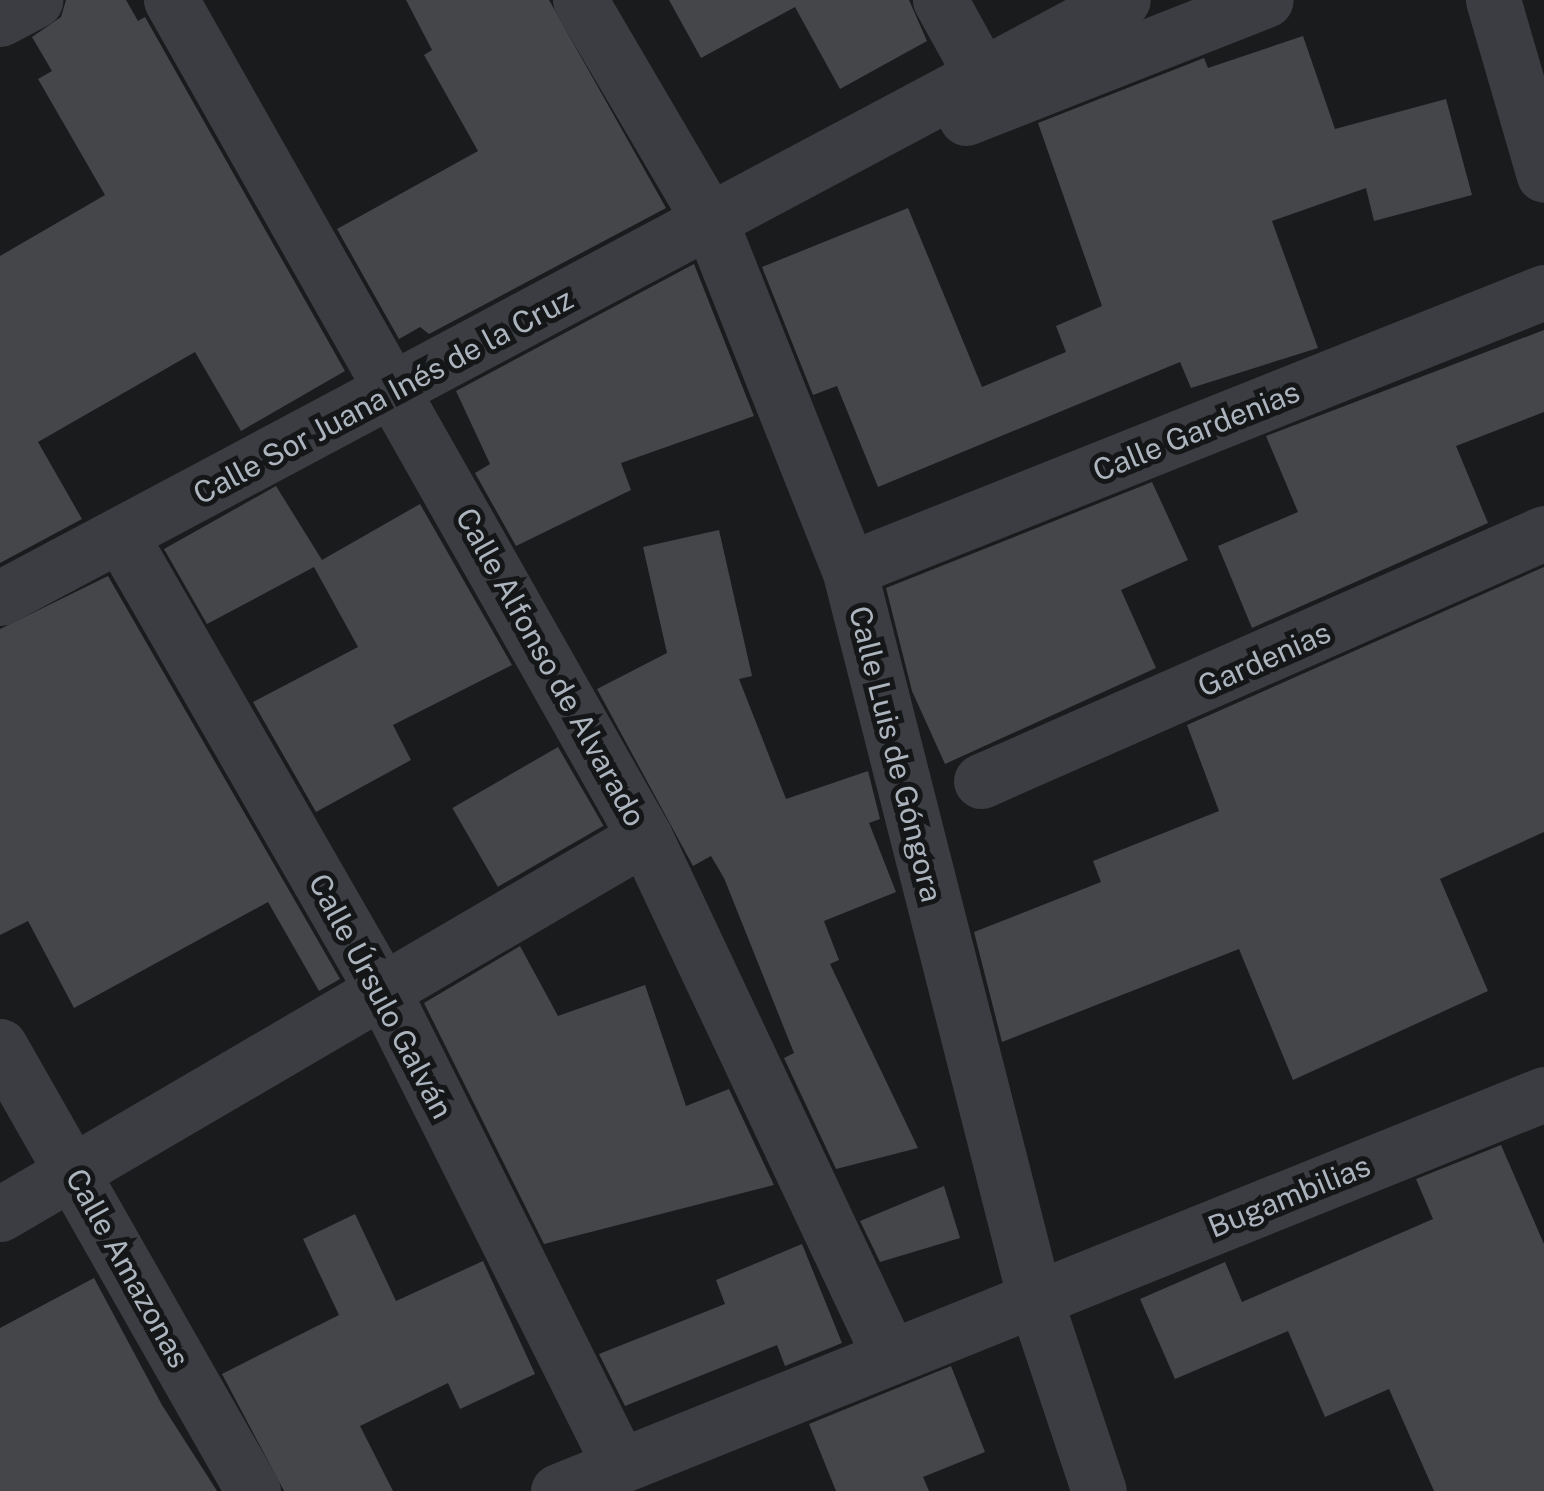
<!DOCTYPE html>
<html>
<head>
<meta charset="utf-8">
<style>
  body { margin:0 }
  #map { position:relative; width:1544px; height:1491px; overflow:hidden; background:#1a1b1d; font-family:"Public Sans",sans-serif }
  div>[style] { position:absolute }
  .building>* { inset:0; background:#44464a; transform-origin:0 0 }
  .street>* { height:55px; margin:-27.5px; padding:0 27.5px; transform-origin:27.5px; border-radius:27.5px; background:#3b3d42 }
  span { translate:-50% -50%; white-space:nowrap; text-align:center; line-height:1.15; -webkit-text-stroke:10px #151618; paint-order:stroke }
  .street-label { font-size:30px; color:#acb4be }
</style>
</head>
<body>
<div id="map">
  <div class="building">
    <i style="clip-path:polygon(66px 0,126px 0,138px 21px,145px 17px,345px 371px,241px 431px,195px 352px,38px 442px,82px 519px,0 563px,0 256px,105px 195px,38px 79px,52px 71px,32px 37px,61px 17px)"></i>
    <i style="clip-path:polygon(406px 0,549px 0,666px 208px,429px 334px,420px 327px,399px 339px,337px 229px,478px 151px,424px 55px,432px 50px)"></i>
    <i style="clip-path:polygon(669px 0,909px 0,927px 41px,840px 89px,795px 7px,701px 58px)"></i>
    <i style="clip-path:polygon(1303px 36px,1335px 129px,1446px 99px,1472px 195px,1374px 221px,1366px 188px,1272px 221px,1318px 348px,1191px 388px,1180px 362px,878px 487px,837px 386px,813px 395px,762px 267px,908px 208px,982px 387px,1066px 352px,1056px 326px,1102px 306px,1038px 123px,1204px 58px,1208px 68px)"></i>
    <i style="clip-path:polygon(694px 264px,754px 416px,621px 463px,631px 490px,516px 546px,475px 473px,490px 464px,456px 391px)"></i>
    <i style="clip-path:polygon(1544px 330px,1544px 412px,1456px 446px,1488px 523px,1252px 628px,1218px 546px,1298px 512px,1266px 436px)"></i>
    <i style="clip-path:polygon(1152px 482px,1188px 560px,1121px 590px,1156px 668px,945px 764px,912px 691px,886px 588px)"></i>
    <i style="clip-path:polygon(276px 486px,322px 560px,420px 504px,512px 665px,393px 725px,411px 760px,316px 812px,253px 702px,358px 647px,314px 567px,207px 624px,164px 549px)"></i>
    <i style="clip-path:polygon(719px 530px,752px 676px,739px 679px,786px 799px,868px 771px,880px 819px,869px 823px,896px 892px,824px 921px,839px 960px,830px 964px,918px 1148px,836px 1169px,784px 1058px,794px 1053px,724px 878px,711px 856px,693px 866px,597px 689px,667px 653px,643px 547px)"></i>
    <i style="clip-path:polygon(1544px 567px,1544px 832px,1440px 879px,1488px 991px,1293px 1080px,1239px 949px,1002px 1042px,974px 932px,1101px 882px,1093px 861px,1219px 811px,1187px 725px)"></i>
    <i style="clip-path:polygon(108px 576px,340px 979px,319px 991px,268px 902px,74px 1008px,28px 921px,0 935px,0 629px)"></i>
    <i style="left:558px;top:747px;width:91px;height:122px;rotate:60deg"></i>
    <i style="clip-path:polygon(520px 946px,558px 1016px,645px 985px,686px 1106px,729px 1089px,774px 1185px,544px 1244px,424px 1003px)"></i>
    <i style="clip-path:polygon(1501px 1145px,1544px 1244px,1544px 1491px,1434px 1491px,1389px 1389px,1325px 1417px,1288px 1331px,1175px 1379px,1140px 1299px,1225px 1262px,1242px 1302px,1433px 1219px,1416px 1179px)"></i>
    <i style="clip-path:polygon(944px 1186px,960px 1238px,880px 1262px,860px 1221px)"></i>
    <i style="clip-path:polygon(355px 1214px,396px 1301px,483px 1261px,535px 1374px,460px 1409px,448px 1383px,360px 1426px,393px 1491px,284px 1491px,222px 1374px,339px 1315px,303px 1239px)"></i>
    <i style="clip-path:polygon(802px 1244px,842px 1343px,785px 1366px,777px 1345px,625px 1406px,599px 1354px,725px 1304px,716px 1280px)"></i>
    <i style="clip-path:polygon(94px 1278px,162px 1405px,217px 1491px,0 1491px,0 1328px)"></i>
    <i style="clip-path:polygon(951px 1366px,985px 1452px,923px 1477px,929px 1491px,836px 1491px,809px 1424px)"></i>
  </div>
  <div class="street">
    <i style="left:171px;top:0;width:962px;rotate:60.48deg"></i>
    <i style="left:645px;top:837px;width:575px;rotate:64.77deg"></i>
    <i style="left:580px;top:0;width:259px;rotate:59.6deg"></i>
    <i style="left:711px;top:223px;width:373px;rotate:68.3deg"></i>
    <i style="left:849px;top:569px;width:753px;rotate:75.71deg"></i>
    <i style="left:1035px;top:1299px;width:202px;rotate:71.6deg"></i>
    <i style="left:940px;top:0;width:87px;rotate:61.1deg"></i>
    <i style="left:1493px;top:0;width:182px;rotate:73.8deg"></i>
    <i style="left:0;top:19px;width:40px;rotate:-28deg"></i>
    <i style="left:966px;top:118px;width:322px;rotate:-21.5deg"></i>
    <i style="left:121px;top:536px;width:530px;rotate:60.09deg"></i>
    <i style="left:385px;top:995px;width:526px;rotate:63.48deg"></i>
    <i style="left:849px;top:569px;width:748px;rotate:-21.73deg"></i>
    <i style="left:0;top:598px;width:1272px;rotate:-28.04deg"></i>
    <i style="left:981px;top:781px;width:615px;rotate:-23.77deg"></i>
    <i style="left:0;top:1046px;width:512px;rotate:60.38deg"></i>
    <i style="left:0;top:1214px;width:747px;rotate:-30.31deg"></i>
    <i style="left:558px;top:1491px;width:1063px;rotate:-21.93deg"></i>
  </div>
  <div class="street-label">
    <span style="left:383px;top:396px;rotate:-28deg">Calle Sor Juana Inés de la Cruz</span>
    <span style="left:1196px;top:431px;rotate:-22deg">Calle Gardenias</span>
    <span style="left:1264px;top:659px;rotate:-24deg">Gardenias</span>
    <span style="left:551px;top:667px;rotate:61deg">Calle Alfonso de Alvarado</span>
    <span style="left:896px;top:754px;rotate:76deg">Calle Luis de Góngora</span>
    <span style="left:381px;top:996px;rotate:62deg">Calle Úrsulo Galván</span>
    <span style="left:1289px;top:1196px;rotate:-22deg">Bugambilias</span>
    <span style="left:128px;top:1268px;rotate:61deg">Calle Amazonas</span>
  </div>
</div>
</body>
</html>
